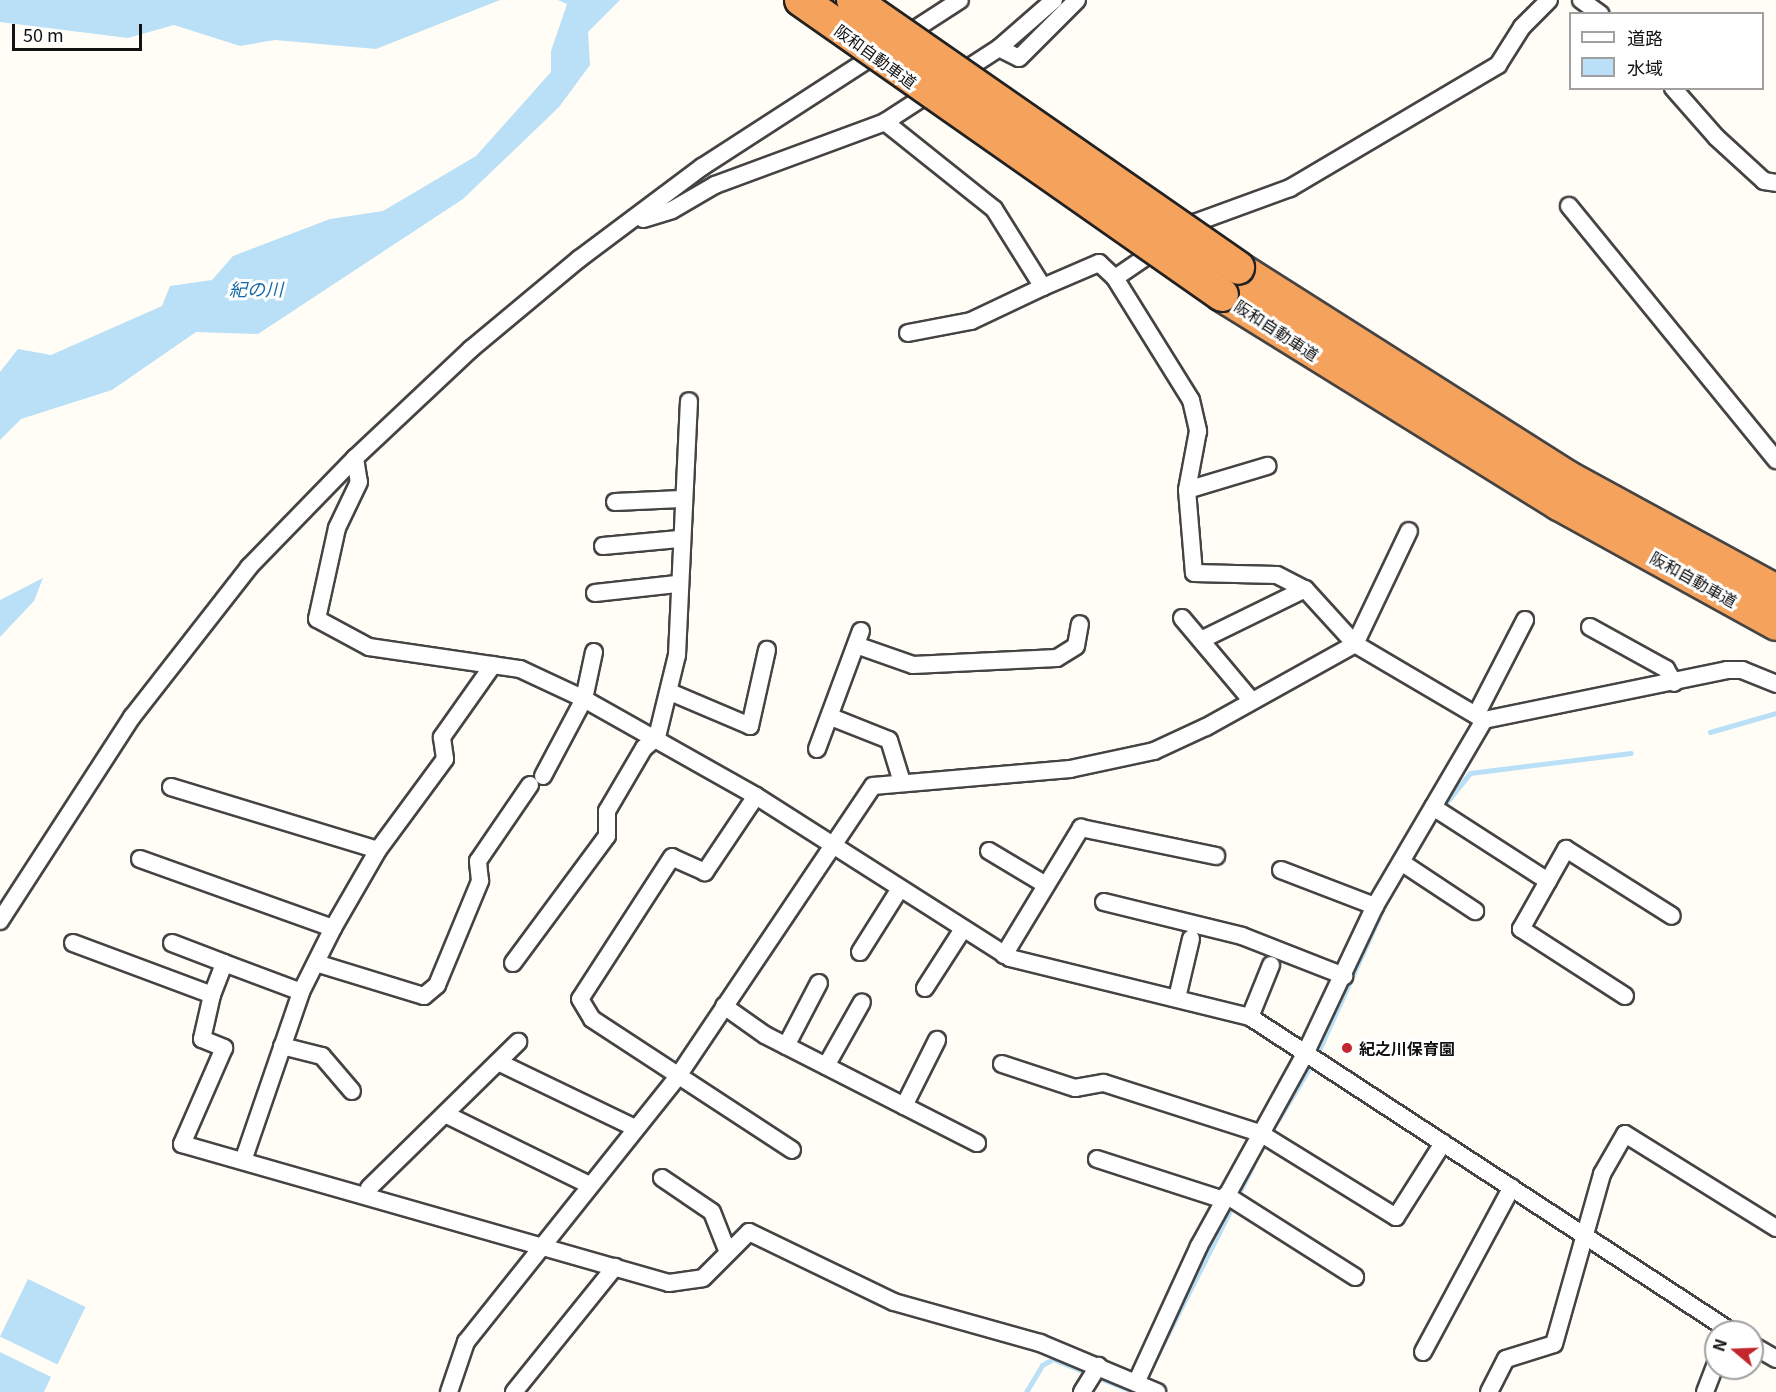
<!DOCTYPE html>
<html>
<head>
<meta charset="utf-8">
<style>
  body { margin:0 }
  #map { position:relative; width:1776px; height:1392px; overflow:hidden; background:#fffdf5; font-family:Georgia,"Noto Sans JP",serif }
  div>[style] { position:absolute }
  .water>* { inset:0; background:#b9e0f7; transform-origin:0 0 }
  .stream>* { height:5px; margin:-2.5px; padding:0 2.5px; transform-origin:2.5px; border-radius:2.5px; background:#b9e0f7 }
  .roads { filter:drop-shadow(2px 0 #444) drop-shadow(-2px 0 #444) drop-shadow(0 2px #444) drop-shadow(0 -2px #444) }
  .street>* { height:16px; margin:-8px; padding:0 8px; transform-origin:8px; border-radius:8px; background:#fff }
  .highway>* { height:32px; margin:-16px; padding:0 16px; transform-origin:16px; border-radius:16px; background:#f5a25d }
  .bridges { filter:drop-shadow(2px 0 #222) drop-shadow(-2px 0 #222) drop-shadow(0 2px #222) drop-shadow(0 -2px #222) }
  .highway-bridge>* { height:32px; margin:-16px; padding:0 16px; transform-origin:16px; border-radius:16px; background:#f5a25d }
  .dots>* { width:16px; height:16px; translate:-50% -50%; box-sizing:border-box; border:3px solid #fff; border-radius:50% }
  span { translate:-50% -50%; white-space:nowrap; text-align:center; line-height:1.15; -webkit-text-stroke:6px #fff; paint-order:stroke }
  .street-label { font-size:16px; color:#111 }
  .poi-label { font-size:16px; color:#111; font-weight:700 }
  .left { translate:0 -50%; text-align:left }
  .water-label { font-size:18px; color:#1768a6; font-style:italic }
  .legend { position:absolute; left:1569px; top:12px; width:195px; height:78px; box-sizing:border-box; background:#fff; border:2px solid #a0a0a0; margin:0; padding:8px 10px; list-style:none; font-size:18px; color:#111 }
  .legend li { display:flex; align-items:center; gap:12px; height:30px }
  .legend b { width:30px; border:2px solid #a0a0a0 }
  .north { position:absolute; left:1704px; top:1320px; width:60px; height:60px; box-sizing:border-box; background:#fff; border:2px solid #a0a0a0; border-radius:50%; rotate:289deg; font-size:16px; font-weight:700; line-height:24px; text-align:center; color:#111 }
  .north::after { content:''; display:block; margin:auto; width:21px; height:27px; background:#c4262e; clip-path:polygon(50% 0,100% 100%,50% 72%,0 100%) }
  .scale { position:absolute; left:12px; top:24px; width:130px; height:27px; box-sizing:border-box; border:3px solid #111; border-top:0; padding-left:8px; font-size:18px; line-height:21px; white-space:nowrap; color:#111; -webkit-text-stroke:4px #fff; paint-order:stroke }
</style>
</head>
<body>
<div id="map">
  <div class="water">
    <i style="clip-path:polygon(0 0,500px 0,376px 49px,275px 40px,240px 46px,174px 25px,128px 38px,0 22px)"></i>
    <i style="clip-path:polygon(558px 0,620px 0,588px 32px,590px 65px,559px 107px,463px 199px,258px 334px,196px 332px,112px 390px,21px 419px,0 440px,0 372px,18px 349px,51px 355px,162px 306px,170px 286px,212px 280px,233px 256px,330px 219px,383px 211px,476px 156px,551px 72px,551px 51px,567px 4px)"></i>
    <i style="clip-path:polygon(43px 578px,34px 601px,0 637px,0 600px)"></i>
    <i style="left:28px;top:1279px;width:64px;height:64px;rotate:26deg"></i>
    <i style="clip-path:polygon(0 1352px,51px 1377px,44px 1392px,0 1392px)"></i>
  </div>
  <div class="stream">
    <i style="left:1710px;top:732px;width:69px;rotate:-16.1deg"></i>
    <i style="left:1442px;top:808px;width:45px;rotate:-51.3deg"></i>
    <i style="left:1470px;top:773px;width:162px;rotate:-7.1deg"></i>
    <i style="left:1319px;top:1050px;width:160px;rotate:-65.7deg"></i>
    <i style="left:1278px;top:1120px;width:64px;rotate:-59deg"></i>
    <i style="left:1144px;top:1381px;width:242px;rotate:-63.2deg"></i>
    <i style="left:1026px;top:1392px;width:31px;rotate:-59deg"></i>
    <i style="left:1042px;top:1365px;width:13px;rotate:-29deg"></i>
    <i style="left:1053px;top:1359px;width:85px;rotate:22.1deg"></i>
    <i style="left:1132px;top:1391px;width:7px;rotate:-27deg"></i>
  </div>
  <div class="roads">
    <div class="street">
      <i style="left:1581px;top:0;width:24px;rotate:36deg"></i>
      <i style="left:999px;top:48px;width:22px;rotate:27deg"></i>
      <i style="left:1019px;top:58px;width:82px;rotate:-45deg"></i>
      <i style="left:1673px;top:88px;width:65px;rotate:48.7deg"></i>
      <i style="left:1716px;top:137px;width:65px;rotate:42.5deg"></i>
      <i style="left:1764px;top:181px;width:12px;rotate:9deg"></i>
      <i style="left:885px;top:122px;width:139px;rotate:38.6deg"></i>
      <i style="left:994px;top:209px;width:92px;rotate:57.9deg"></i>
      <i style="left:1043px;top:287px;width:61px;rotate:-23.2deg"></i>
      <i style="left:1099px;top:263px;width:22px;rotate:43deg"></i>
      <i style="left:1115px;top:278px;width:144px;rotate:58.1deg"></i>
      <i style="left:1191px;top:400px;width:32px;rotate:77deg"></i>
      <i style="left:1198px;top:431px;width:60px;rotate:100.6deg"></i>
      <i style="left:1187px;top:490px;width:83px;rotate:85.2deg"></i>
      <i style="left:1194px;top:573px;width:83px;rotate:1.4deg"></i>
      <i style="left:1277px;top:575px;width:31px;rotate:27deg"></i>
      <i style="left:1305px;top:589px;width:74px;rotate:47.7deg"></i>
      <i style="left:1355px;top:644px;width:150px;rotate:30.5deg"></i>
      <i style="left:1484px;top:720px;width:248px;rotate:-11.6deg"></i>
      <i style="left:1727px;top:670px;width:15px"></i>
      <i style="left:1742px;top:670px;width:37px;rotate:22deg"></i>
      <i style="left:1569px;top:206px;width:328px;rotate:50.8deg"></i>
      <i style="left:643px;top:219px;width:30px;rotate:-17deg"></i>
      <i style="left:672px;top:210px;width:50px;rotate:-30.2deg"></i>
      <i style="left:715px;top:185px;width:181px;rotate:-20.3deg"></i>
      <i style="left:885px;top:122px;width:136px;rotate:-33deg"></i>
      <i style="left:999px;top:48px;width:73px;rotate:-41.1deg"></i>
      <i style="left:1115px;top:278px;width:99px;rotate:-34.3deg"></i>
      <i style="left:1197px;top:222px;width:99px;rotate:-20.1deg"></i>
      <i style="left:1290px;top:188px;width:242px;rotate:-30.6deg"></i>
      <i style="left:1498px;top:65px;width:45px;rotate:-57.7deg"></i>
      <i style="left:1522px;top:27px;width:38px;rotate:-45deg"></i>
      <i style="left:908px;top:333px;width:64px;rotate:-10.8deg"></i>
      <i style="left:971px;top:321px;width:80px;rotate:-25.3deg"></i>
      <i style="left:355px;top:458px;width:24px;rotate:81deg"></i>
      <i style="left:359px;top:482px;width:51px;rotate:115.6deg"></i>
      <i style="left:337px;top:528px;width:93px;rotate:102.4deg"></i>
      <i style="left:317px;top:619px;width:59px;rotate:28.3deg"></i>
      <i style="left:369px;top:647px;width:153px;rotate:8.3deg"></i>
      <i style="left:520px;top:669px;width:71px;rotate:25.1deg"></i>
      <i style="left:584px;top:699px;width:197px;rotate:29.4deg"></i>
      <i style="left:756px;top:796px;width:301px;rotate:32.5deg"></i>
      <i style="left:1010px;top:958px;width:247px;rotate:13.8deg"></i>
      <i style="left:1250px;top:1017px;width:576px;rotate:33.17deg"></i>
      <i style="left:1187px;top:490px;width:84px;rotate:-16.7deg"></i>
      <i style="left:615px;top:502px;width:66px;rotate:-2.6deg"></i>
      <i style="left:603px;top:546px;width:76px;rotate:-5.3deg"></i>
      <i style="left:595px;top:593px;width:82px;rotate:-6.3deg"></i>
      <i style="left:1182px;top:618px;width:107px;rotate:49.9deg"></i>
      <i style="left:1590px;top:627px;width:87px;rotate:28.9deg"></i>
      <i style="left:1666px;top:669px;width:16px;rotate:60deg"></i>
      <i style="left:1201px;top:640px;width:116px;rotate:-26.1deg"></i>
      <i style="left:856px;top:645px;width:60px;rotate:19.3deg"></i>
      <i style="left:913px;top:665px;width:144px;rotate:-2.8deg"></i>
      <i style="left:1057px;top:658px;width:22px;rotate:-32deg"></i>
      <i style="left:1076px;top:646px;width:22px;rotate:-80deg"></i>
      <i style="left:670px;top:692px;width:87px;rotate:23deg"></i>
      <i style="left:750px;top:726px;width:78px;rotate:-77.4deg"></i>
      <i style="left:1476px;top:715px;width:107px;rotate:-62.7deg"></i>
      <i style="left:831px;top:717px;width:62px;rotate:21.6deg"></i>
      <i style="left:889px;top:740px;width:41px;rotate:72.9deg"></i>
      <i style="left:817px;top:749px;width:126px;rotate:-69.6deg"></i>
      <i style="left:543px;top:776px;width:87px;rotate:-62deg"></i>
      <i style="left:584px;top:699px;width:48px;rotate:-78deg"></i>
      <i style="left:171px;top:787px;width:216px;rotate:16.9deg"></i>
      <i style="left:756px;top:796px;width:92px;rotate:123.9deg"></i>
      <i style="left:705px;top:872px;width:36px;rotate:-156deg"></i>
      <i style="left:672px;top:857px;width:169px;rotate:122.9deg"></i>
      <i style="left:580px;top:999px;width:23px;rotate:59deg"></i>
      <i style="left:592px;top:1019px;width:239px;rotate:33.2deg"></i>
      <i style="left:1433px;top:807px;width:137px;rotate:32.8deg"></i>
      <i style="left:989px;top:851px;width:66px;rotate:30.8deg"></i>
      <i style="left:140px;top:859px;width:205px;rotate:19.7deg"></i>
      <i style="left:1401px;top:862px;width:89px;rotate:33.5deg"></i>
      <i style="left:1281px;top:870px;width:101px;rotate:21deg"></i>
      <i style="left:1104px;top:902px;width:142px;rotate:13.8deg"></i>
      <i style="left:1242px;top:936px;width:110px;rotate:21.4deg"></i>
      <i style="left:0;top:921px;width:243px;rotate:-57.1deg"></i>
      <i style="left:132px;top:717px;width:190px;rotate:-52deg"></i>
      <i style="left:249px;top:567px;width:152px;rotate:-45.8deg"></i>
      <i style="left:355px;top:458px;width:159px;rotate:-43.2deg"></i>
      <i style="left:471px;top:349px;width:141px;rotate:-39.8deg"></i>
      <i style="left:579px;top:259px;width:154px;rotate:-36.8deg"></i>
      <i style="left:702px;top:167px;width:307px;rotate:-32.9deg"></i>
      <i style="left:73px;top:943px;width:148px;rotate:20.5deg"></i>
      <i style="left:212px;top:995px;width:34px;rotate:-69deg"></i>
      <i style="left:224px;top:963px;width:82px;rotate:20.6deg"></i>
      <i style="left:172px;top:943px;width:56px;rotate:21deg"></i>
      <i style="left:860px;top:952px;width:73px;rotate:-57.8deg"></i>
      <i style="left:1004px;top:955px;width:149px;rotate:-58.8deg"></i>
      <i style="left:1081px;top:828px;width:138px;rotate:11.7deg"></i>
      <i style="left:316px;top:963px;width:113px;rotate:17deg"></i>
      <i style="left:424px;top:996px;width:17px;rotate:-40deg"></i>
      <i style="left:437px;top:985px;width:113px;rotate:-67.5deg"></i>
      <i style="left:480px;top:881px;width:20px;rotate:-96deg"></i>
      <i style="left:478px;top:861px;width:92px;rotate:-55.6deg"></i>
      <i style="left:513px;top:963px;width:158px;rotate:-53.5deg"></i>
      <i style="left:607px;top:836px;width:25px;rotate:-90deg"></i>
      <i style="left:607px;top:811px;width:73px;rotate:-59.6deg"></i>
      <i style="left:644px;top:748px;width:17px;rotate:-40deg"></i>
      <i style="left:657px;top:737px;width:84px;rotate:-76.3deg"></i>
      <i style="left:677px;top:655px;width:254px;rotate:-87.3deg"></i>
      <i style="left:925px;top:988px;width:70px;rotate:-57.2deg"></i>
      <i style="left:212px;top:995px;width:45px;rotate:102.8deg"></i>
      <i style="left:202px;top:1039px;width:24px;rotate:22deg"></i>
      <i style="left:224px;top:1048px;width:105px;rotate:113.6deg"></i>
      <i style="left:182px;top:1144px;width:506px;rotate:15.93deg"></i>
      <i style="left:669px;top:1283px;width:34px;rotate:-8deg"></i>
      <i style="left:703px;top:1278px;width:65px;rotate:-45deg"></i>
      <i style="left:749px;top:1232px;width:161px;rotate:25.8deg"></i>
      <i style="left:894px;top:1302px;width:152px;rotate:15.7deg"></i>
      <i style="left:1040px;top:1343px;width:127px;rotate:22.7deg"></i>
      <i style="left:1625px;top:996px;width:124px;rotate:-147.2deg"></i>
      <i style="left:1521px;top:929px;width:92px;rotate:-60.6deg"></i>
      <i style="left:1566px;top:849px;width:125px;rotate:32.3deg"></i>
      <i style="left:1177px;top:998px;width:61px;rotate:-76.7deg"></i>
      <i style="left:724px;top:1006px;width:50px;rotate:35.3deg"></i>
      <i style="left:765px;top:1035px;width:238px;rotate:27deg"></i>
      <i style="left:1250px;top:1017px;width:56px;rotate:-68deg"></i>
      <i style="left:282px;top:1046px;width:41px;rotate:14deg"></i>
      <i style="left:322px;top:1056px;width:46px;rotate:49.4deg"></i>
      <i style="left:786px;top:1046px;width:71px;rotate:-62.4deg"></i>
      <i style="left:498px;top:1062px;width:152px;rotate:25.7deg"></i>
      <i style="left:1002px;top:1064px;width:77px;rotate:18.2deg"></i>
      <i style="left:1075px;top:1088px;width:29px;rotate:-10deg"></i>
      <i style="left:1104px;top:1083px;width:164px;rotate:17.8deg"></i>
      <i style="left:1260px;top:1133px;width:160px;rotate:31.7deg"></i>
      <i style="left:1396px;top:1217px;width:88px;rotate:-57.6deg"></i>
      <i style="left:826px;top:1066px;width:73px;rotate:-60.6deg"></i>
      <i style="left:904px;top:1106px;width:74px;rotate:-63.4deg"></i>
      <i style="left:445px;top:1114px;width:158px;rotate:26.2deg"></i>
      <i style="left:244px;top:1158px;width:176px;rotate:-71deg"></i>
      <i style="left:301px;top:992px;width:72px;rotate:-63.4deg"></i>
      <i style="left:333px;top:928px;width:90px;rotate:-60deg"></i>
      <i style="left:378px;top:850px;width:113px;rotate:-53.6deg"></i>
      <i style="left:445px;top:759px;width:22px;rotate:-98deg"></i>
      <i style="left:442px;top:737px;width:88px;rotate:-54.7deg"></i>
      <i style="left:1097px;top:1159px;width:133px;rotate:17.9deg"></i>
      <i style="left:662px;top:1178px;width:60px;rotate:34.2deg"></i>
      <i style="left:712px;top:1212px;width:41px;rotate:68.5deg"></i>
      <i style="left:369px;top:1188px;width:209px;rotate:-44.4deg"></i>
      <i style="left:1226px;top:1195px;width:153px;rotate:32.4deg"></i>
      <i style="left:1752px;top:1345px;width:28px;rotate:30deg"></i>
      <i style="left:1423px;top:1352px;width:187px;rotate:-61.7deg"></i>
      <i style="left:1136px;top:1383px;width:151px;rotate:-65.3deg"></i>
      <i style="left:1199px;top:1246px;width:219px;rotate:-61.1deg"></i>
      <i style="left:1305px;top:1054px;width:164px;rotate:-64.7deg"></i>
      <i style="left:1375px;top:906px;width:216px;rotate:-59.6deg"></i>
      <i style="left:449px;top:1392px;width:53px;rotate:-71.2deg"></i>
      <i style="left:466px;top:1342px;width:340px;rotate:-51.4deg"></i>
      <i style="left:678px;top:1076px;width:349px;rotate:-56.1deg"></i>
      <i style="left:873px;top:786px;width:198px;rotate:-4.9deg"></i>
      <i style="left:1070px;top:769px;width:86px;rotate:-12.1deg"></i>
      <i style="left:1154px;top:751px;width:57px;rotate:-24.8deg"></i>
      <i style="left:1206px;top:727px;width:171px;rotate:-29.1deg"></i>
      <i style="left:1355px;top:644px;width:125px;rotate:-64.5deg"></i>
      <i style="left:514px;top:1392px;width:161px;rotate:-51.1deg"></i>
      <i style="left:1082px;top:1392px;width:31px;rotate:-58deg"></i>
      <i style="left:1489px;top:1392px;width:37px;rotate:-63deg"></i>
      <i style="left:1506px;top:1359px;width:50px;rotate:-17.4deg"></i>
      <i style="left:1554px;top:1344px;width:177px;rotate:-74.2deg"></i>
      <i style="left:1602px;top:1174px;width:46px;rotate:-60.1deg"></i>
      <i style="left:1625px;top:1134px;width:178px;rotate:31.9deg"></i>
      <i style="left:1705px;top:1392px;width:31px;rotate:-69deg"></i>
    </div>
    <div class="highway">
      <i style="left:1238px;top:268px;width:392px;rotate:32.4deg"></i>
      <i style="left:1569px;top:478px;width:236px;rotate:28.6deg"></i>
      <i style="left:1222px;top:295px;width:397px;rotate:31.8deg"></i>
      <i style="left:1559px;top:504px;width:248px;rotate:28.9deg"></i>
    </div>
  </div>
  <div class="bridges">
    <div class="highway-bridge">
      <i style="left:801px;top:0;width:514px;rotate:35.02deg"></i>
      <i style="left:853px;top:0;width:469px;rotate:34.8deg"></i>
    </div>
  </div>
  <div class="dots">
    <i style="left:1347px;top:1048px;background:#c4262e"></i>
  </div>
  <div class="street-label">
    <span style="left:876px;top:56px;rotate:36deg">阪和自動車道</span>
    <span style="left:1277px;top:330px;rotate:33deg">阪和自動車道</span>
    <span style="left:1694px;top:579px;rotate:29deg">阪和自動車道</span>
  </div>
  <div class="poi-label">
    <span class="left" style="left:1359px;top:1048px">紀之川保育園</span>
  </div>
  <div class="water-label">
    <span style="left:256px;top:288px">紀の川</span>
  </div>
  <ul class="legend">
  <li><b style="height:8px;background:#fff"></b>道路</li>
  <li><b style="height:16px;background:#b9e0f7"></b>水域</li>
  </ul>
  <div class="north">N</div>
  <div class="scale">50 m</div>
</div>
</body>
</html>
